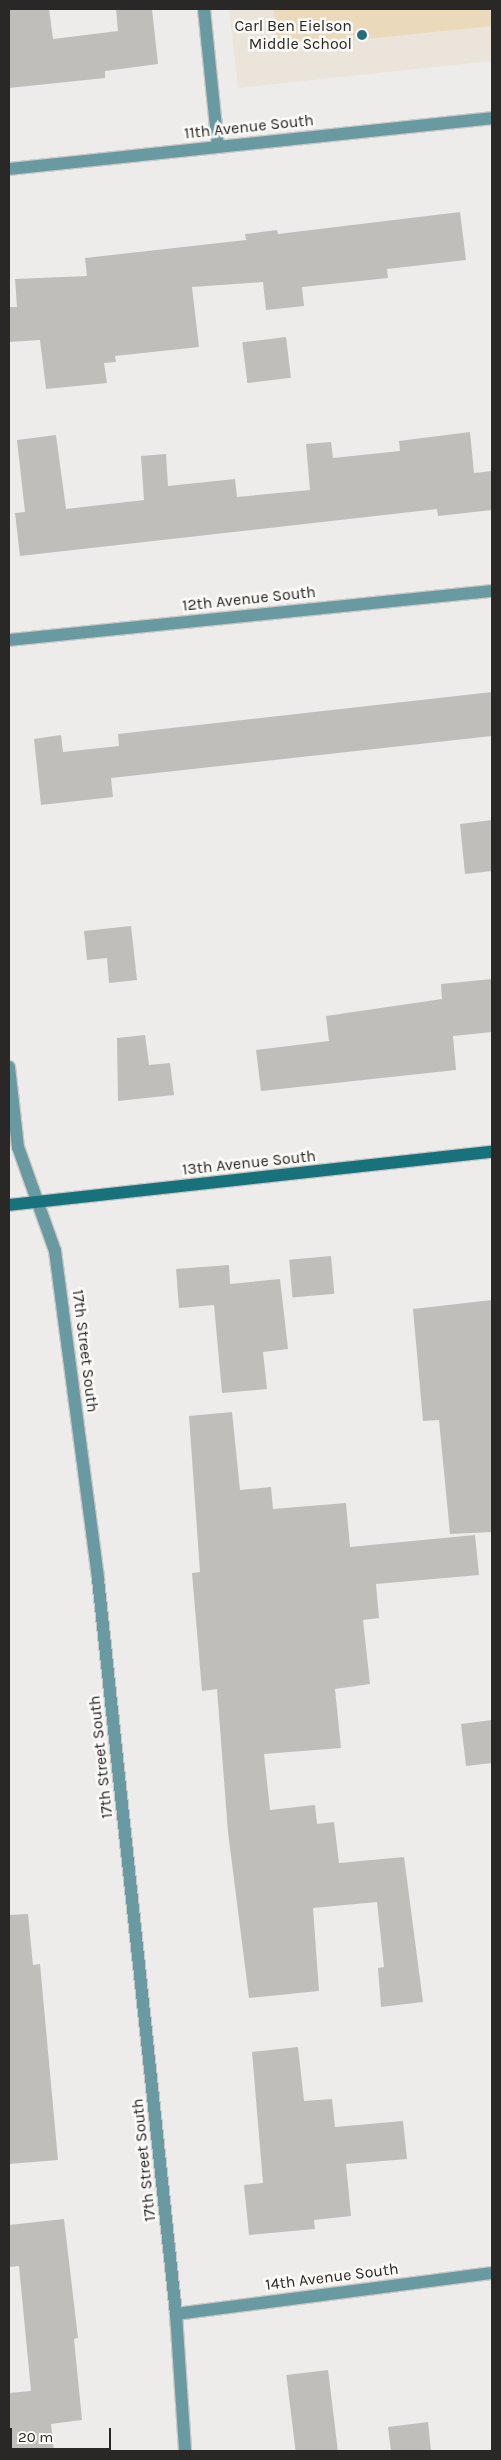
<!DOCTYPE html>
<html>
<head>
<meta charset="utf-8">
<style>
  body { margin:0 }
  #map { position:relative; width:501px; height:2460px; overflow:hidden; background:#eeecea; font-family:Karla,sans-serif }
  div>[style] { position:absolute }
  .built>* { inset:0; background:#eae4da }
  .green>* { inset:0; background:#ebd9bc }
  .building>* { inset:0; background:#bfbebb; transform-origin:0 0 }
  .roads { filter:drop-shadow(1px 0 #cbc9c7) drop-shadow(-1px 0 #cbc9c7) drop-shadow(0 1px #cbc9c7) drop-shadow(0 -1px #cbc9c7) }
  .lane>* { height:12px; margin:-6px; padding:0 6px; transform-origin:6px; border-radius:6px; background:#699aa1 }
  .street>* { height:12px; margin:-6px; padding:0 6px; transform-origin:6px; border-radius:6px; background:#699aa1 }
  .secondary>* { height:12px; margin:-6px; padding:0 6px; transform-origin:6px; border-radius:6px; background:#18727c }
  .dots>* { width:14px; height:14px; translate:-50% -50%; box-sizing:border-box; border:2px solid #fcfaf7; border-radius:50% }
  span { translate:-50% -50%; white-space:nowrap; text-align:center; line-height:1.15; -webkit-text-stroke:5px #fcfaf7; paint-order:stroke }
  .poi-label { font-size:16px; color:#292827 }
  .right { translate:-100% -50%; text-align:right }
  .street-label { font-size:16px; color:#292827 }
  .frame { position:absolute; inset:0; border:10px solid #292827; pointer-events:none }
  .scale { position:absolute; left:10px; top:2428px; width:101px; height:22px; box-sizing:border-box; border:2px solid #292827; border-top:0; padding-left:6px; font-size:15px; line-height:18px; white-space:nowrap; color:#292827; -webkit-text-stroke:4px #fcfaf7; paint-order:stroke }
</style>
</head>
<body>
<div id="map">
  <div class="built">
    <i style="clip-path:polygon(229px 9px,492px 9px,492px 61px,238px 88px)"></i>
  </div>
  <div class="green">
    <i style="clip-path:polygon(274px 9px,492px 9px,492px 26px,278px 48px)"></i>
  </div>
  <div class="building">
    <i style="clip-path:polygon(9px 9px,49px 9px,53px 39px,118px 31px,116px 9px,152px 9px,158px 64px,105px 71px,105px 78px,9px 88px)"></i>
    <i style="clip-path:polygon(460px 212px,466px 260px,387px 269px,388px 278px,302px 287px,304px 306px,266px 310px,263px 282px,192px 287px,199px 347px,115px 356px,116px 362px,104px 363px,107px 383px,46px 389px,40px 340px,9px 342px,9px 307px,17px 307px,15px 279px,87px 276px,85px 258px,246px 240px,245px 234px,277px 230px,278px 234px)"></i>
    <i style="left:286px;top:337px;width:41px;height:44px;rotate:83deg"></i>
    <i style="clip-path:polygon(470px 432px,474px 473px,492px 471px,492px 510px,438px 516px,437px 509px,20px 556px,15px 513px,25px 512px,17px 440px,56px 435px,66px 509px,144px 500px,141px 456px,166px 454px,168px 486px,235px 479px,237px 497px,310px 490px,306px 444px,331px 442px,333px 458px,400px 451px,399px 441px)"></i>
    <i style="clip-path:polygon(492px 692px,492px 736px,111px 778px,113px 797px,41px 805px,34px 739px,61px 735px,63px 752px,119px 746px,118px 734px)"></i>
    <i style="clip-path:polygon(492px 820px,492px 871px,465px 874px,460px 824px)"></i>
    <i style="clip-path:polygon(131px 926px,137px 980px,109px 983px,107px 958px,87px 960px,84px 931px)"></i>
    <i style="clip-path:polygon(492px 979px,492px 1032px,453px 1036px,456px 1070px,261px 1091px,256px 1050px,329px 1041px,326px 1016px,442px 999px,441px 984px)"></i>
    <i style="clip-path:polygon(145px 1035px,149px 1065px,170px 1063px,174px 1095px,118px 1101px,117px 1038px)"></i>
    <i style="left:331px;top:1256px;width:38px;height:42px;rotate:85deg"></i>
    <i style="clip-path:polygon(229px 1265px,230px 1284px,280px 1279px,288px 1349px,263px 1352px,267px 1389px,222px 1393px,214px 1305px,179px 1308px,176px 1269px)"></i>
    <i style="clip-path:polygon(492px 1300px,492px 1532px,450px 1534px,439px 1420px,423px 1421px,413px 1309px)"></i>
    <i style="clip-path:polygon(232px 1412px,240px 1490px,271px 1487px,273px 1509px,346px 1503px,350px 1547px,475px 1535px,479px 1575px,376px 1584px,379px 1618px,363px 1620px,370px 1684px,335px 1689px,341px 1748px,264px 1754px,270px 1810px,315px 1805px,317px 1824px,334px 1822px,339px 1863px,404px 1857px,423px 2002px,381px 2007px,378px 1968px,384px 1967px,377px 1902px,313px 1908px,319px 1991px,249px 1998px,228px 1832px,217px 1689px,202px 1691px,192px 1573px,200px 1572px,189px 1416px)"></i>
    <i style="clip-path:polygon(492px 1720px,492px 1763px,466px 1766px,461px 1724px)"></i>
    <i style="clip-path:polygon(28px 1914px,33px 1965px,40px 1964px,58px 2160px,9px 2164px,9px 1915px)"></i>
    <i style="clip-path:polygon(298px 2047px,304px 2101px,332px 2099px,335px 2127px,403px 2121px,407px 2159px,346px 2164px,351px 2216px,314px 2220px,315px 2229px,249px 2235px,244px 2185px,263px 2183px,252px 2052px)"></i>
    <i style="clip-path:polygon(64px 2219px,78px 2338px,74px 2339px,82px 2420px,51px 2424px,54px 2451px,9px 2451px,9px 2393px,31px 2391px,19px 2266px,9px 2267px,9px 2225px)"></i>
    <i style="left:328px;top:2370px;width:82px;height:42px;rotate:83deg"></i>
    <i style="clip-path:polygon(428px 2422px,431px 2451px,391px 2451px,388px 2427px)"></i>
  </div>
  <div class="roads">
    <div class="lane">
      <i style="left:204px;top:9px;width:138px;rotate:84.2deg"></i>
    </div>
    <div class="street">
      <i style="left:9px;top:169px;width:486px;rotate:-6deg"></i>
      <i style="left:9px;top:640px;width:485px;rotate:-5.8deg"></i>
      <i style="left:9px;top:1067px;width:81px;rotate:83.6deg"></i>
      <i style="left:18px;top:1147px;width:110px;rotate:70.4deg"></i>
      <i style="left:55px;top:1251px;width:331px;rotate:82.5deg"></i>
      <i style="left:98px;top:1579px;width:739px;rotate:83.94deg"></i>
      <i style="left:176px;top:2314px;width:137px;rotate:86.2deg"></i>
      <i style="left:176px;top:2314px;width:319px;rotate:-7.4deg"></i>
    </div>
    <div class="secondary">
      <i style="left:9px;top:1205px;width:486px;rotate:-6.3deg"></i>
    </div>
  </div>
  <div class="dots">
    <i style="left:362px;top:35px;background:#246e77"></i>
  </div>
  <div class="poi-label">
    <span class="right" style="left:352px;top:35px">Carl Ben Eielson<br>Middle School</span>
  </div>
  <div class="street-label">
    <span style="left:249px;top:127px;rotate:-6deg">11th Avenue South</span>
    <span style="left:249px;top:599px;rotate:-6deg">12th Avenue South</span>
    <span style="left:249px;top:1163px;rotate:-6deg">13th Avenue South</span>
    <span style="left:85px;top:1351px;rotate:83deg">17th Street South</span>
    <span style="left:101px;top:1757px;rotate:-96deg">17th Street South</span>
    <span style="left:144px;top:2160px;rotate:-96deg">17th Street South</span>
    <span style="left:332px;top:2277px;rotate:-7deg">14th Avenue South</span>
  </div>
  <div class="frame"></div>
  <div class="scale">20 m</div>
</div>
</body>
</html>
